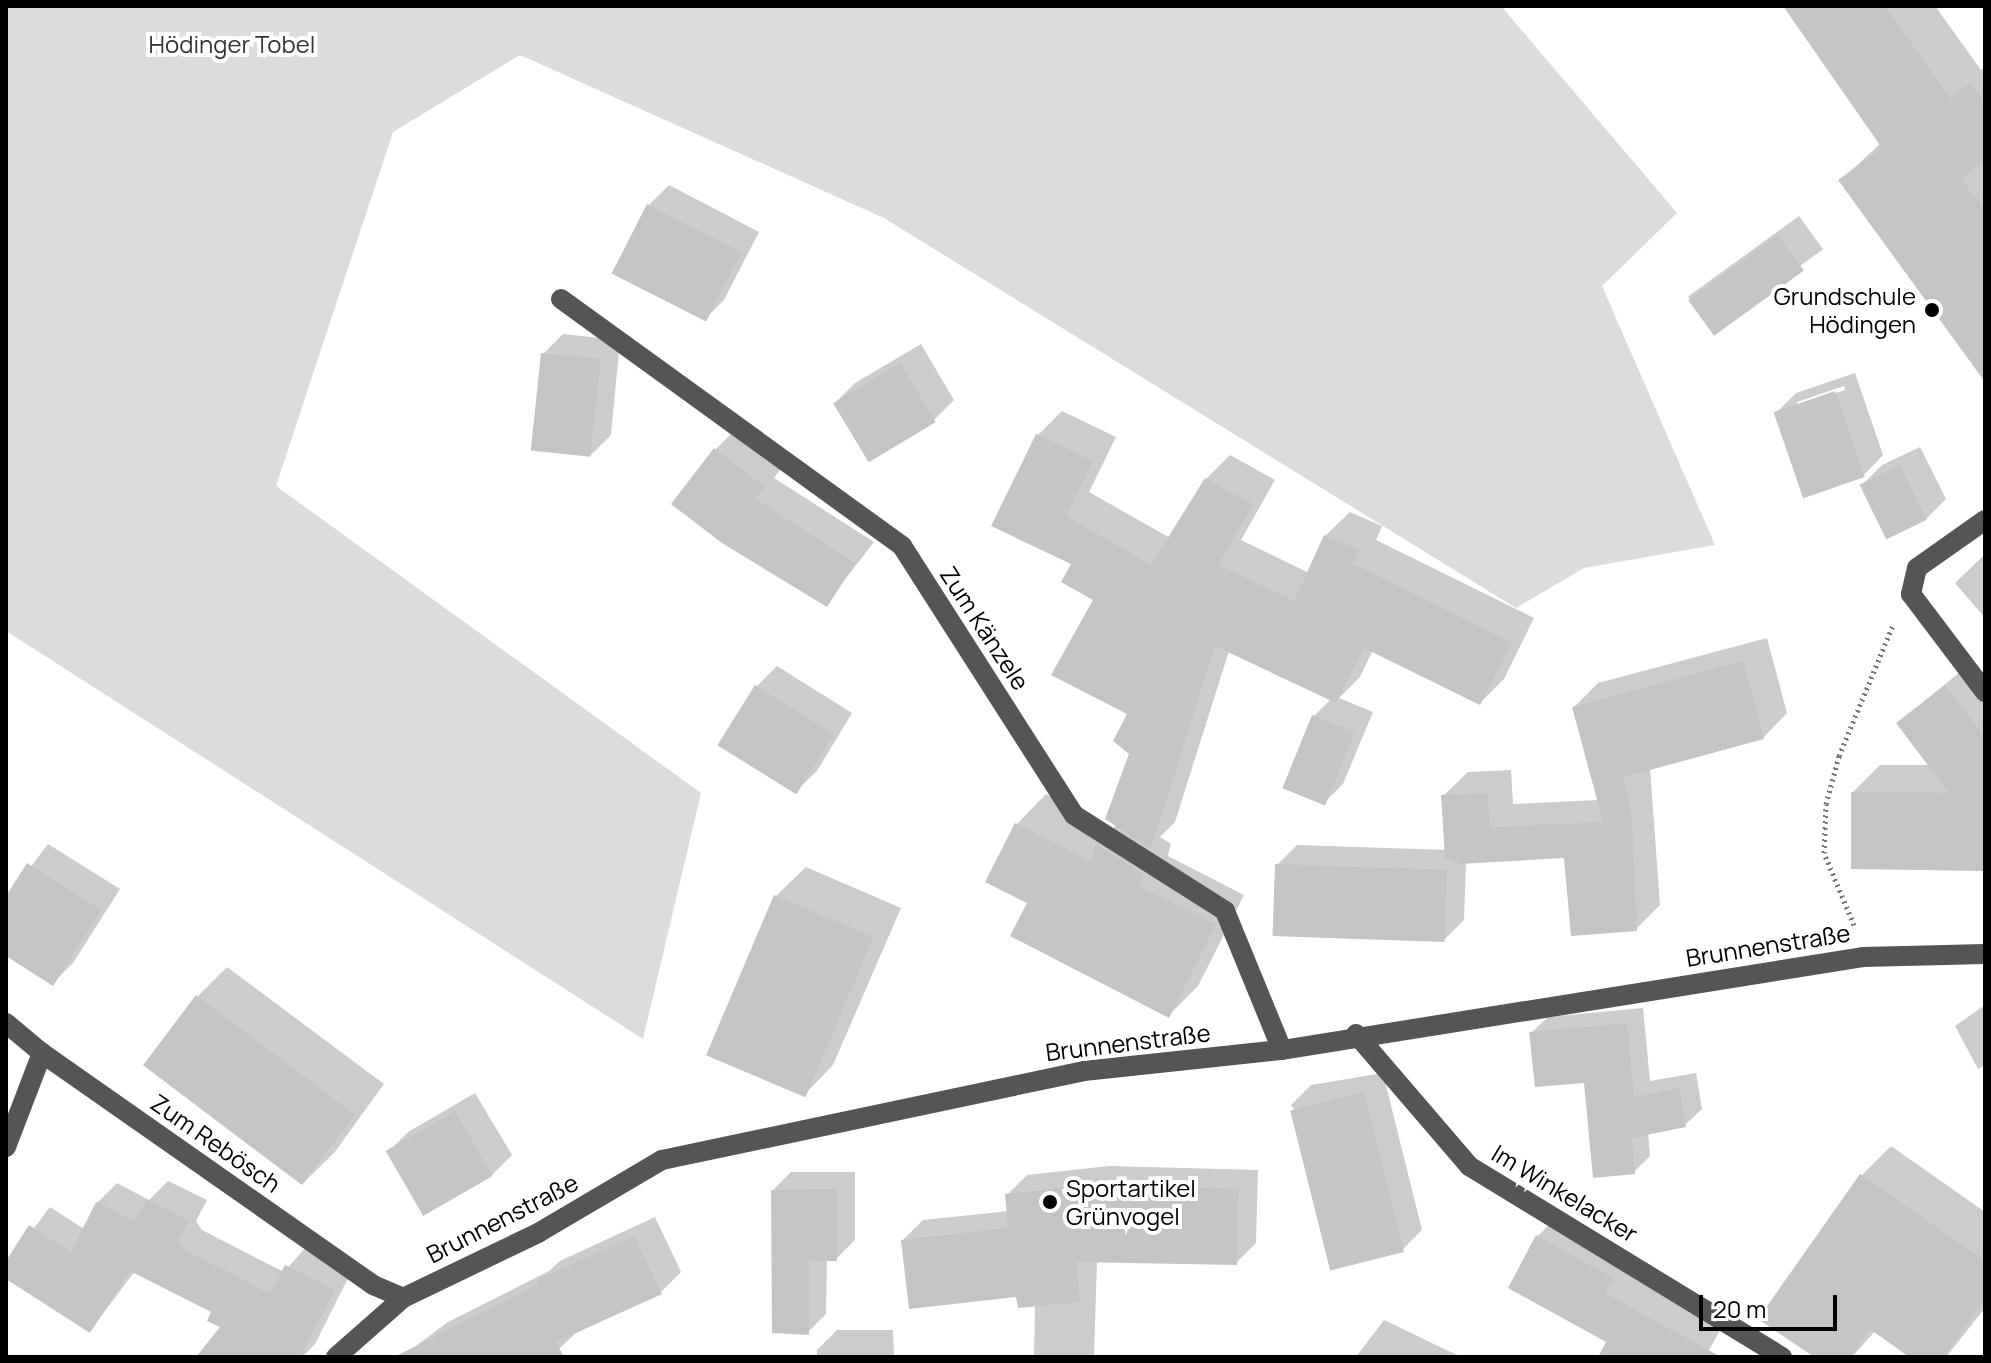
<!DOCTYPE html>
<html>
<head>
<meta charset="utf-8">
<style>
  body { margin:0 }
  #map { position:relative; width:1991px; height:1363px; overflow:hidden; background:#fff; font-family:Manrope,sans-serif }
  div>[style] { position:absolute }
  .green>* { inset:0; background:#dcdcdc }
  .shadow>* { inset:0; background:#0003; transform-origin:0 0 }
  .building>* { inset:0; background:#c4c4c4; transform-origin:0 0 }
  .path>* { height:5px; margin-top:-2.5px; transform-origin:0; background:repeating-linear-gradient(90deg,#777 0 2px,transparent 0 6px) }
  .minor>* { height:20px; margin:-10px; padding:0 10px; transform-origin:10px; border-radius:10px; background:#555 }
  .dots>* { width:22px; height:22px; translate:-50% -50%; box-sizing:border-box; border:4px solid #fff; border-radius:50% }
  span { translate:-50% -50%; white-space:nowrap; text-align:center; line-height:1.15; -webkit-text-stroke:8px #fff; paint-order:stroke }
  .park-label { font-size:24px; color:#333 }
  .poi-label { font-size:24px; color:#000 }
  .right { translate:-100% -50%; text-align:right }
  .left { translate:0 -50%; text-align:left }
  .street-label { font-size:24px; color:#000 }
  .frame { position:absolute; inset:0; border:8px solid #000; pointer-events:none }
  .scale { position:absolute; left:1699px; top:1295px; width:138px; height:36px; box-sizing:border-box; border:4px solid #000; border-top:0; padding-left:10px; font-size:24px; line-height:28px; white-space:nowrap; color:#000; -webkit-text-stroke:6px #fff; paint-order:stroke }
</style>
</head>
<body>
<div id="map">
  <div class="green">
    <i style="clip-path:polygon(6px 6px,1501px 6px,1677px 213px,1602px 286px,1715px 545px,1584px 568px,1516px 608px,884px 218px,520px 55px,393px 132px,276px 486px,701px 793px,643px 1039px,6px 631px)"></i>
  </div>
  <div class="shadow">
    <i style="clip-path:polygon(1785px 6px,1935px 6px,1981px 70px,1985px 66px,1985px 379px,1841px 180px,1881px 143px)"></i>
    <i style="clip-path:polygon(669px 185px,759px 232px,724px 300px,704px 320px,649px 205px)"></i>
    <i style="left:1799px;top:216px;width:41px;height:137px;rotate:54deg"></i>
    <i style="clip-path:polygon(563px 334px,620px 340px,611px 435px,591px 455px,543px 354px)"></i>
    <i style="clip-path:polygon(921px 344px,954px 400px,934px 420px,869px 459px,835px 403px,855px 383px)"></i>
    <i style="clip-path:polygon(evenodd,1855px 373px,1883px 455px,1863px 476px,1776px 413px,1796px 393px,1855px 373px,1844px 386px,1845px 390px,1797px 406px,1797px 402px,1844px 386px)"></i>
    <i style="clip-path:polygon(1062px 411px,1116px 437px,1089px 492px,1170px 538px,1206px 479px,1230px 455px,1275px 480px,1241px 540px,1309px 573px,1325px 536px,1350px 512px,1382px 526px,1376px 540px,1534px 618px,1504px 679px,1480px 703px,1373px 650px,1360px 677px,1339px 698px,1373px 712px,1343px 784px,1323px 804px,1314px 716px,1331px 699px,1229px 651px,1175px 822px,1160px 837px,1171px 844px,1168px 856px,1244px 895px,1198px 986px,1169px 1015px,1029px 902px,988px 881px,1017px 824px,1046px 794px,1114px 829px,1131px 753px,1129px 714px,1095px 599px,1074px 564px,1038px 435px)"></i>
    <i style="clip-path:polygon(735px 430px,783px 466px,774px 478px,874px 542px,826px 604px,715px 450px)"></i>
    <i style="clip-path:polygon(1920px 447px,1946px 499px,1926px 519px,1862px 485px,1882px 465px)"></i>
    <i style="clip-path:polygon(1985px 554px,1985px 618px,1955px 583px)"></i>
    <i style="clip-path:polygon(1767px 638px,1787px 713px,1763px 738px,1650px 768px,1660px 905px,1636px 929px,1565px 856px,1466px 862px,1464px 920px,1444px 940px,1277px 865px,1297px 845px,1447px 850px,1443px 796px,1468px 772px,1511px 770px,1513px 804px,1599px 800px,1574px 707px,1598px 683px)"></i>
    <i style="clip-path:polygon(777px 666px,852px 713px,817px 771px,796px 791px,757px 686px)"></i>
    <i style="clip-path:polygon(1966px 667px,1985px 692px,1985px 869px,1853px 792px,1880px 765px,1931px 765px,1898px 723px)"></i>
    <i style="clip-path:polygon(48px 844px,120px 889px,73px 963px,53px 983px,6px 954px,6px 899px)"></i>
    <i style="clip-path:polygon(806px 867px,901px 908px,833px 1065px,804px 1095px,776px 896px)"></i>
    <i style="clip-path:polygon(227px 967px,384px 1084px,334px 1153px,304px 1182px,198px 996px)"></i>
    <i style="clip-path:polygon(1985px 1005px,1985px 1065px,1978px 1069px,1955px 1026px)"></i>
    <i style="clip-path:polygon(1643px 1008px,1650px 1081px,1696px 1073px,1702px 1109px,1685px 1125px,1648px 1132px,1650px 1156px,1634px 1172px,1586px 1081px,1531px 1033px,1548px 1017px)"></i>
    <i style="clip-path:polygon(1383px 1073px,1422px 1230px,1402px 1250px,1291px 1105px,1311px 1085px)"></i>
    <i style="clip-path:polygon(475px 1093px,512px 1155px,492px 1175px,388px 1152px,408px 1132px)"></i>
    <i style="clip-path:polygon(1891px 1146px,1985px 1212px,1985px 1308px,1946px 1357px,1913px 1357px,1875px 1331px,1852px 1357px,1817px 1357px,1861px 1176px)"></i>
    <i style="clip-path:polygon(1109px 1166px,1258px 1170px,1256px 1243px,1236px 1263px,1097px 1260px,1094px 1357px,1034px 1357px,1035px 1305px,903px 1240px,923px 1220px,1009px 1211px,1007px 1195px,1027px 1175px)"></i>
    <i style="clip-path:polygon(791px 1172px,855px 1172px,855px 1240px,836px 1259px,827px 1259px,826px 1314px,808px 1332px,773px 1190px)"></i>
    <i style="clip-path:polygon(168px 1181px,207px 1200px,196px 1221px,202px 1230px,284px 1272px,306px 1247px,352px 1270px,315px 1344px,302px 1357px,199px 1357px,223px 1327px,214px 1311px,135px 1271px,90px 1331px,6px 1277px,6px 1265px,50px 1207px,84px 1229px,97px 1203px,117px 1183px,149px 1200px)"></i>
    <i style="clip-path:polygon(1558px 1216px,1722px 1327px,1705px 1357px,1601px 1357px,1608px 1341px,1510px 1287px,1538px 1236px)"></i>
    <i style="clip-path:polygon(655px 1217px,681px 1272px,661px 1292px,580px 1329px,559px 1349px,544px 1357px,401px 1357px,448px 1322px,549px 1271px,560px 1261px)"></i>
    <i style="clip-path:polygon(1384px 1320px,1461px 1357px,1356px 1357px)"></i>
    <i style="clip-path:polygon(837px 1330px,893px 1330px,894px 1357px,817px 1357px,817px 1350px)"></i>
  </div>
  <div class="building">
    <i style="clip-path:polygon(1783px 6px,1885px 6px,1950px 98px,1970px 83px,1985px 103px,1985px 159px,1961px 179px,1985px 210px,1985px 382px,1838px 180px,1882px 148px)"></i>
    <i style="left:647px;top:204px;width:106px;height:78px;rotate:27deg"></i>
    <i style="left:1778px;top:235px;width:44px;height:111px;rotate:54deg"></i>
    <i style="left:541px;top:353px;width:60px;height:98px;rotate:6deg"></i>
    <i style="left:900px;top:363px;width:69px;height:78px;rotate:59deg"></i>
    <i style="left:1835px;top:391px;width:91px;height:65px;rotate:71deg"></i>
    <i style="clip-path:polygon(1036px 434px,1093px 461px,1066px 516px,1151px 565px,1205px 478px,1253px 505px,1218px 565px,1294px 601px,1324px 535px,1359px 550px,1353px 564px,1512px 643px,1480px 705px,1364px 648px,1336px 703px,1215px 646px,1151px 849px,1105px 819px,1129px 754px,1113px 741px,1127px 714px,1051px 675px,1093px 600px,1061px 582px,1071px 564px,991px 526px)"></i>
    <i style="clip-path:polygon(714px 448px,765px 487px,756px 499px,855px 563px,827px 607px,722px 543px,671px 504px)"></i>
    <i style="left:1900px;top:465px;width:61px;height:45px;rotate:64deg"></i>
    <i style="clip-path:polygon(1743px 661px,1764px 739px,1624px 777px,1632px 820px,1637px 931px,1571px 936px,1564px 858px,1460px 864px,1445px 858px,1441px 795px,1488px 793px,1490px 827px,1603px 822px,1572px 707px)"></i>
    <i style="left:755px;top:685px;width:93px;height:71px;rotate:32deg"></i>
    <i style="clip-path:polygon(1945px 685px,1985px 737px,1985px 871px,1851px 869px,1851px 792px,1949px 793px,1896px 723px)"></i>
    <i style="left:1312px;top:715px;width:46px;height:79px;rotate:22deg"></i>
    <i style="clip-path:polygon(1015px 823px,1090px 861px,1096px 844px,1143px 874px,1139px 886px,1216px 924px,1169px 1018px,1010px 936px,1027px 903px,985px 882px)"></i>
    <i style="clip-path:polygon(27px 863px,101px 910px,53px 986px,6px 956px,6px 896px)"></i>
    <i style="left:1275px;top:864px;width:172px;height:72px;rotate:2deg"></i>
    <i style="left:774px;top:895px;width:108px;height:174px;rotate:23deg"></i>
    <i style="left:196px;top:995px;width:199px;height:88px;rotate:37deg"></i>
    <i style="clip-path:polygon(1627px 1023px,1634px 1097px,1680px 1088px,1686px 1127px,1632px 1138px,1635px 1174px,1593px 1178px,1584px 1083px,1535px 1087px,1529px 1032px)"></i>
    <i style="left:1364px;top:1092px;width:165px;height:76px;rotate:76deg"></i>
    <i style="left:455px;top:1111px;width:75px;height:80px;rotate:60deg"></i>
    <i style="clip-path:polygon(1860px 1174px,1985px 1261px,1985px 1298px,1944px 1357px,1909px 1357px,1870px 1329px,1850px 1357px,1814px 1357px,1758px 1319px)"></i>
    <i style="clip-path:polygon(1088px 1185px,1238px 1189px,1237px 1265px,1076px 1262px,1080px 1302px,1018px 1308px,1016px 1297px,909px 1309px,901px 1240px,1008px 1228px,1005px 1194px)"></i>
    <i style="clip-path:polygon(837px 1189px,837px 1261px,809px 1261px,809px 1335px,772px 1333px,771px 1190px)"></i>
    <i style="clip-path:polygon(147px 1199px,189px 1220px,178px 1242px,183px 1249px,270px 1294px,285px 1265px,335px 1290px,300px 1357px,196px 1357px,220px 1327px,207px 1321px,211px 1312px,130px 1271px,90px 1333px,6px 1279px,6px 1261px,29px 1225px,71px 1252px,96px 1202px,135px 1222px)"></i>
    <i style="clip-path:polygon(1536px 1235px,1614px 1278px,1605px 1293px,1721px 1357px,1598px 1357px,1606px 1342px,1508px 1288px)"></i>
    <i style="clip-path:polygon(634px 1236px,662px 1294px,556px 1342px,564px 1357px,394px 1357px,539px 1284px,537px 1280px)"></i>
  </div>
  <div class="path">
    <i style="left:1854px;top:925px;width:78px;rotate:-112.6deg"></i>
    <i style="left:1824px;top:853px;width:49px;rotate:-87.7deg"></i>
    <i style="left:1826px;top:804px;width:50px;rotate:-74.8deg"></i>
    <i style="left:1839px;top:756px;width:142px;rotate:-67.6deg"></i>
  </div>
  <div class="minor">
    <i style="left:561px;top:299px;width:421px;rotate:35.9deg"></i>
    <i style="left:902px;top:546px;width:319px;rotate:57.4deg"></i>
    <i style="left:1074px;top:815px;width:179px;rotate:32.4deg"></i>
    <i style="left:1225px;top:911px;width:150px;rotate:67.7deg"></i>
    <i style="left:1985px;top:520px;width:83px;rotate:144.8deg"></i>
    <i style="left:1917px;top:568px;width:27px;rotate:103deg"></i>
    <i style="left:1911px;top:594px;width:123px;rotate:52.9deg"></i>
    <i style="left:6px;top:1023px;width:47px;rotate:39.8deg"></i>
    <i style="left:42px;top:1053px;width:404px;rotate:35deg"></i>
    <i style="left:373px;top:1285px;width:33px;rotate:23deg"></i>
    <i style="left:1356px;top:1034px;width:174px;rotate:49.4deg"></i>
    <i style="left:1469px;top:1166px;width:367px;rotate:31.4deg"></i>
    <i style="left:6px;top:1147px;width:101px;rotate:-69deg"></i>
    <i style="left:336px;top:1357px;width:89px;rotate:-41.4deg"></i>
    <i style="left:403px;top:1298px;width:150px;rotate:-25.7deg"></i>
    <i style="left:538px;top:1233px;width:144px;rotate:-30.5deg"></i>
    <i style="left:662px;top:1160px;width:431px;rotate:-11.9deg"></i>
    <i style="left:1084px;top:1071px;width:199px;rotate:-6.1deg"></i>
    <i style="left:1282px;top:1050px;width:588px;rotate:-9.09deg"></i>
    <i style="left:1863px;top:957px;width:122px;rotate:-1.4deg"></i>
  </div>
  <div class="dots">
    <i style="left:1932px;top:310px;background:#000"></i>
    <i style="left:1050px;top:1202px;background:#000"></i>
  </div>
  <div class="park-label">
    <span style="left:232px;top:44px">Hödinger Tobel</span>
  </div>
  <div class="poi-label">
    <span class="right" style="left:1916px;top:310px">Grundschule<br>Hödingen</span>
    <span class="left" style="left:1066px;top:1202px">Sportartikel<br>Grünvogel</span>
  </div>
  <div class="street-label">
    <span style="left:985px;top:628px;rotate:57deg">Zum Känzele</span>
    <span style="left:1768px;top:945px;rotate:-9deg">Brunnenstraße</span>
    <span style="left:1128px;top:1042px;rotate:-7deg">Brunnenstraße</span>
    <span style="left:216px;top:1143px;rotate:35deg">Zum Rebösch</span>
    <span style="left:1565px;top:1193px;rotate:31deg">Im Winkelacker</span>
    <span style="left:502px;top:1218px;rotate:-27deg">Brunnenstraße</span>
  </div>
  <div class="frame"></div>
  <div class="scale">20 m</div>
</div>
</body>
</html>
